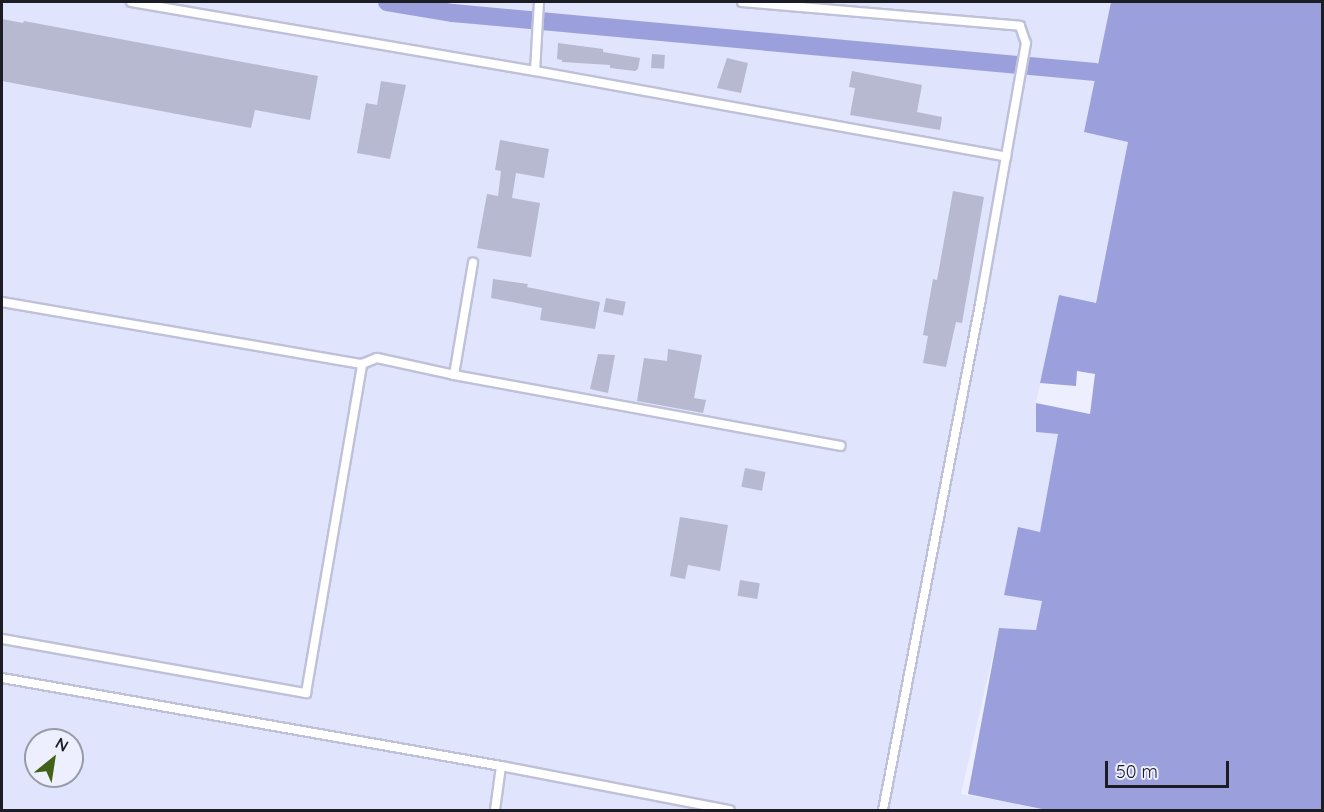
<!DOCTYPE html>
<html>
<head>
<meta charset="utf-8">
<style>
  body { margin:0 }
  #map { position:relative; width:1324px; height:812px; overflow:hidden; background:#edeffe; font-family:Quicksand,sans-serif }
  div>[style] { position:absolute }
  .built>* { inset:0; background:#e1e4fd }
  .water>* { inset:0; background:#9ba0dd }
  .canal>* { height:18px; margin:-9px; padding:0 9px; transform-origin:9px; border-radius:9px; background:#9ba0dd }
  .building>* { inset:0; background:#b6b9d0; transform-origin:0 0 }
  .roads { filter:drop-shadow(2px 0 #bfc1d8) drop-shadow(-2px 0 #bfc1d8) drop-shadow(0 2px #bfc1d8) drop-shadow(0 -2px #bfc1d8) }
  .lane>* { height:8px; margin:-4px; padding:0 4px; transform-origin:4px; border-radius:4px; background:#fff }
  span { translate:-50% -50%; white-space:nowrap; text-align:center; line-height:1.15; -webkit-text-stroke:4.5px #edeffe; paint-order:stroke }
  .frame { position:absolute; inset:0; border:3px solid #1c1c25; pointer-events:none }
  .north { position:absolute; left:24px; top:728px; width:60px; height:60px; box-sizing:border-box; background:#edeffe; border:2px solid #999ba7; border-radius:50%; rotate:30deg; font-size:16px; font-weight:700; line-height:24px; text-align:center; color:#1c1c25 }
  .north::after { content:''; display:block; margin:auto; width:21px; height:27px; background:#406117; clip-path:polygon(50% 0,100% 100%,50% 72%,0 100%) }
  .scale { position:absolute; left:1105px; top:761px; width:124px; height:27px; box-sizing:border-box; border:3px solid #1c1c25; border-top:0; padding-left:8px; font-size:18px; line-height:21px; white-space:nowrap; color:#1c1c25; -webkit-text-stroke:4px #edeffe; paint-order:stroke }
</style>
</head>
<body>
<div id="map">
  <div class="built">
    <i style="clip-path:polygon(evenodd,2px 2px,1111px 2px,1084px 132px,1129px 142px,1095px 304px,1059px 296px,1036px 403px,1036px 432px,1058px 434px,1040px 533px,1018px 528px,1004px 594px,1042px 600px,1036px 630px,999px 628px,961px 794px,1047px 810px,2px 810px,2px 2px,36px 740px,72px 740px,72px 776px,36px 776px,36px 740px)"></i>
  </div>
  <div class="water">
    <i style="clip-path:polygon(1111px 2px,1322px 2px,1322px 810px,1047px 810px,968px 794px,999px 628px,1036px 630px,1042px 601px,1004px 595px,1018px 527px,1040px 532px,1058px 434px,1036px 432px,1036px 403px,1090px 414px,1095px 374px,1077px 371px,1076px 386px,1040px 383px,1059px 295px,1096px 303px,1128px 142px,1084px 132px)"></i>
  </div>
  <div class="canal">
    <i style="left:387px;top:2px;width:67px;rotate:9.5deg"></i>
    <i style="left:453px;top:13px;width:645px;rotate:5.25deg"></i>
  </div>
  <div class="building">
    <i style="clip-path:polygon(2px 19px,23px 23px,24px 21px,318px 76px,310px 120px,255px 110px,251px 128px,2px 81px)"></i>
    <i style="clip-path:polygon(558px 43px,603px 49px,603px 52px,640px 58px,638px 69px,635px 71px,610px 68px,610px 65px,562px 62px,562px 60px,557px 59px)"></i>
    <i style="left:652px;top:54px;width:13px;height:14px;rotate:4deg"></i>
    <i style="clip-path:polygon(727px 58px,748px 63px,741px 93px,717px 88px)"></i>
    <i style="clip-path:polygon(852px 71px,922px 85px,917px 112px,942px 117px,940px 130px,850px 115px,855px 88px,849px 87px)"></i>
    <i style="clip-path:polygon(381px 81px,406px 85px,390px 159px,357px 153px,366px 103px,377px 105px)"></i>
    <i style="clip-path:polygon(500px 140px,549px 149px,544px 178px,516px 173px,512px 198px,540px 203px,531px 257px,477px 248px,487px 194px,498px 196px,501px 171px,495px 170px)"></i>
    <i style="clip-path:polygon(953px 191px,984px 197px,962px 323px,956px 322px,946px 367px,923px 363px,928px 336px,923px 335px,933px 279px,937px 280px)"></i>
    <i style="clip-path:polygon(493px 279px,528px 284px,527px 287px,600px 302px,595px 329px,540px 320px,542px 308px,491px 298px)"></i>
    <i style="left:606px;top:298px;width:20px;height:14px;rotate:11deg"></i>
    <i style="clip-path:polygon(668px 349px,702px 355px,694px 398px,706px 400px,703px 413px,637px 401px,644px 358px,667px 361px)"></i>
    <i style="clip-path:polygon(598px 354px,615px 355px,608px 393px,590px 389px)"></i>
    <i style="left:745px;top:468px;width:21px;height:19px;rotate:11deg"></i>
    <i style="clip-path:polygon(680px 517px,728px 525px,720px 571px,688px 565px,685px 579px,670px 576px)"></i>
    <i style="left:740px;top:580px;width:20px;height:16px;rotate:9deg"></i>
  </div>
  <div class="roads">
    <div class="lane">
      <i style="left:131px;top:2px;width:410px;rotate:9.7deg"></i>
      <i style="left:535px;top:71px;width:479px;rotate:10.3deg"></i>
      <i style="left:742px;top:2px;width:279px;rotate:4.9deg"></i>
      <i style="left:1020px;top:26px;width:18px;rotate:71deg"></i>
      <i style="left:1026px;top:43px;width:260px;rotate:100deg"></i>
      <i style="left:981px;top:299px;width:520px;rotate:100.86deg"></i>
      <i style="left:535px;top:71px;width:69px;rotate:-86.7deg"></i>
      <i style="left:2px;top:302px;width:365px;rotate:9.8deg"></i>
      <i style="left:362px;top:364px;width:16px;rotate:-22deg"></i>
      <i style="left:377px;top:358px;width:79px;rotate:12.4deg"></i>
      <i style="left:454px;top:375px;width:393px;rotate:10.4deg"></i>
      <i style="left:454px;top:375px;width:114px;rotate:-80.4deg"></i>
      <i style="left:2px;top:639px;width:309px;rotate:10.1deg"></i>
      <i style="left:306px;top:693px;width:334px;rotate:-80.3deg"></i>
      <i style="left:2px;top:678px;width:507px;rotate:10deg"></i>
      <i style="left:501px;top:766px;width:233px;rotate:10.9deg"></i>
      <i style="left:495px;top:810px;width:44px;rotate:-82.2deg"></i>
    </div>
  </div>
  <div class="frame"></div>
  <div class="north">N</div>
  <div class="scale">50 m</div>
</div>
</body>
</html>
